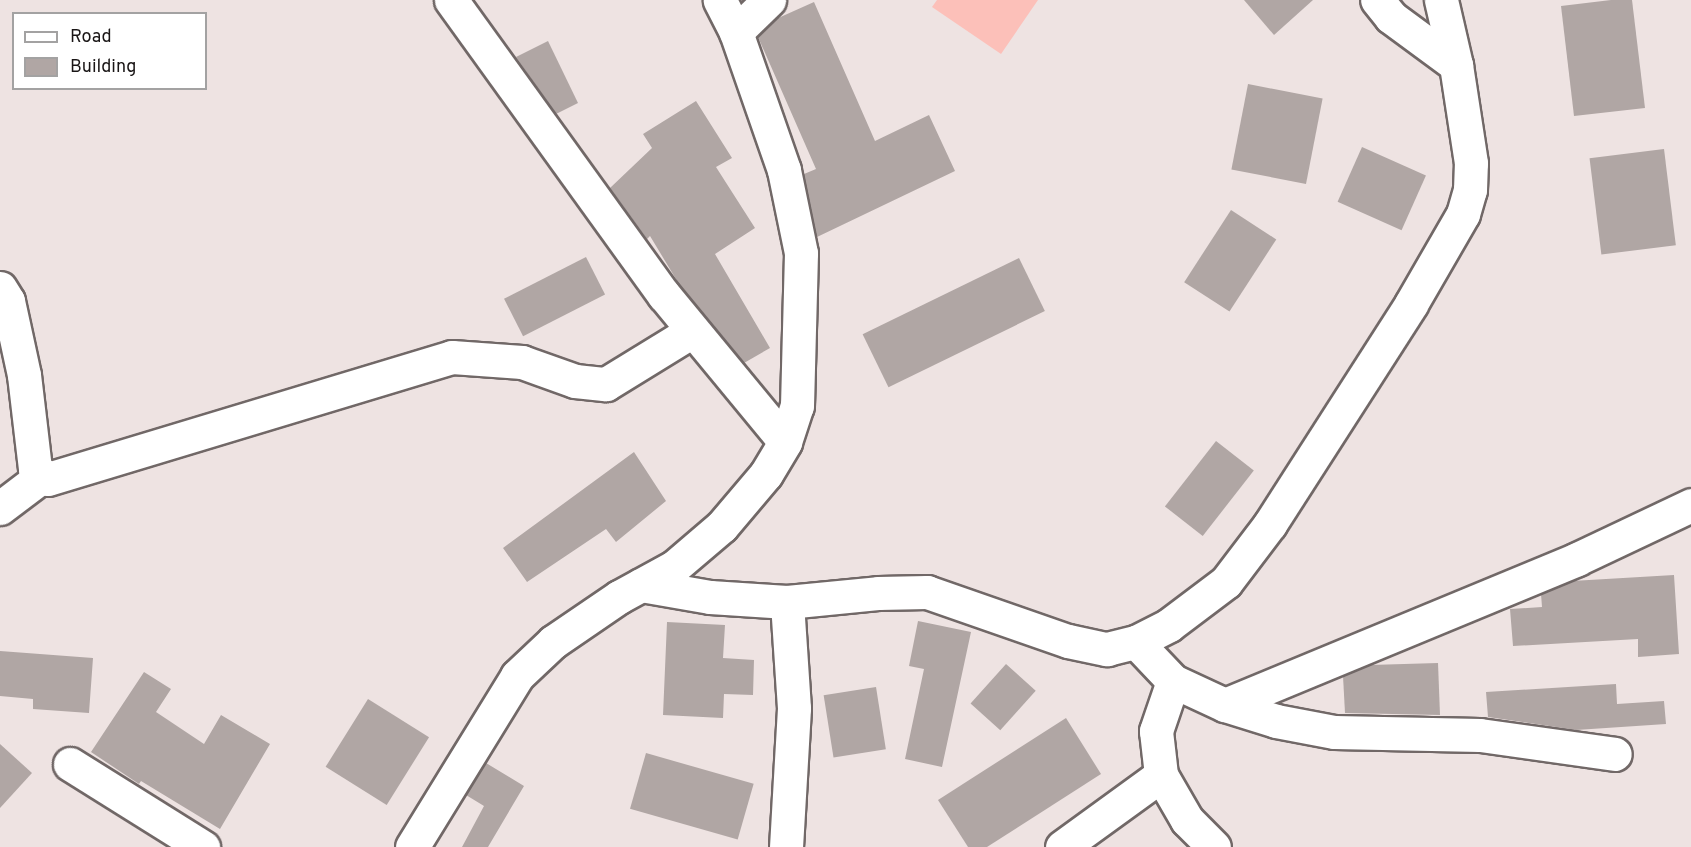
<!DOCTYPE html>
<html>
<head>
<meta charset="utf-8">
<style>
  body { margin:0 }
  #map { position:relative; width:1691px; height:847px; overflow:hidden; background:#eee3e2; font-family:Overpass,sans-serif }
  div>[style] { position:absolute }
  .green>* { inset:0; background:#fcc0b9 }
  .building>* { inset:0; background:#b0a6a4; transform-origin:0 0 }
  .roads { filter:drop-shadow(2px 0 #716867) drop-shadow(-2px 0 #716867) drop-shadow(0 2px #716867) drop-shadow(0 -2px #716867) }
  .minor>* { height:33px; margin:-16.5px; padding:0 16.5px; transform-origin:16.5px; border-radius:16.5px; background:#fff }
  span { translate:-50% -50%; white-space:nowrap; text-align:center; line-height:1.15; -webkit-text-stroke:5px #fff; paint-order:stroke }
  .legend { position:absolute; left:12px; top:12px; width:195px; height:78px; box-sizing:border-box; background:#fff; border:2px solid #a3a2a2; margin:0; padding:8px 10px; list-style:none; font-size:18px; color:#1a1616 }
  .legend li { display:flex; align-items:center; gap:12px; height:30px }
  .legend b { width:30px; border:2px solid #a3a2a2 }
</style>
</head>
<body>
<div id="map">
  <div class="green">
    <i style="clip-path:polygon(937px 0,1038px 0,1001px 54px,932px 7px)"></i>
  </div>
  <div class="building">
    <i style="clip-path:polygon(1244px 0,1313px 0,1274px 35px)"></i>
    <i style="clip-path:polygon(1611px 0,1632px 0,1645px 108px,1574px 116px,1561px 6px)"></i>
    <i style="clip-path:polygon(814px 2px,875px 141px,929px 115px,955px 171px,817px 237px,804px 174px,816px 169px,758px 37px,776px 19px)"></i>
    <i style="clip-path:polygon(548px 41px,578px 103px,556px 114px,516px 57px)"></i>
    <i style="left:1248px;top:84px;width:76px;height:87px;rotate:11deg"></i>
    <i style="clip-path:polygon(696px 101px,732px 158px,716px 167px,755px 228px,715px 254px,770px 348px,744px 363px,679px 284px,650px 236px,647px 239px,610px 188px,652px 148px,643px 134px)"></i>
    <i style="left:1362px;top:147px;width:70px;height:60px;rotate:24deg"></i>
    <i style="left:1664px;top:149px;width:97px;height:75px;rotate:83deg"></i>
    <i style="left:1231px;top:210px;width:54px;height:86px;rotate:33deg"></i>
    <i style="left:586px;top:257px;width:42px;height:92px;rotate:63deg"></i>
    <i style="left:1019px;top:258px;width:59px;height:174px;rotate:64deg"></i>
    <i style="left:1216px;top:441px;width:48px;height:83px;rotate:38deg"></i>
    <i style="clip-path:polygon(634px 452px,666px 501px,616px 542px,606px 529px,527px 582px,503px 548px)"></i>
    <i style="clip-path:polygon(1674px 575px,1679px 654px,1638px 657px,1638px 639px,1513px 646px,1510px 609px,1542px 607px,1541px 594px,1572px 581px)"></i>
    <i style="clip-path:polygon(918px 621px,971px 632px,942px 767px,905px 759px,924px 669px,909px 666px)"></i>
    <i style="clip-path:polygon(667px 622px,725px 625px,723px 658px,754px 660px,753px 695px,724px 694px,723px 718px,663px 715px)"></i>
    <i style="clip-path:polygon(0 651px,93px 658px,89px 713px,33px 709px,33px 699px,0 696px)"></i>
    <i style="clip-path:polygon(1438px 663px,1440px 715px,1345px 713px,1343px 676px,1370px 665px)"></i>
    <i style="left:1006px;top:664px;width:40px;height:53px;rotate:42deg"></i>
    <i style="clip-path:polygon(144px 672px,171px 689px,156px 712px,204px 744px,221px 715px,270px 744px,220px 829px,141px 781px,139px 784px,91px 752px)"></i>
    <i style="clip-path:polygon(1616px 684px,1617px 704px,1664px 701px,1666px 724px,1576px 730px,1488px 717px,1486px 692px)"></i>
    <i style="left:876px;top:687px;width:63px;height:53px;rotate:81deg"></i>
    <i style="left:368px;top:699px;width:72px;height:80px;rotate:32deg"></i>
    <i style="clip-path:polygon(1066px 718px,1101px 774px,987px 847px,968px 847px,938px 800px)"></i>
    <i style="clip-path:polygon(0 744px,32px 773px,0 808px)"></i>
    <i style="left:646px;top:753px;width:112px;height:58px;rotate:16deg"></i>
    <i style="clip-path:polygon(486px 763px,524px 786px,488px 847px,462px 847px,484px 806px,466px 795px)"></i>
  </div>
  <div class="roads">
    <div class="minor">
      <i style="left:451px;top:0;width:364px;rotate:54.2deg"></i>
      <i style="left:664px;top:295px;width:190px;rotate:50.5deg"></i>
      <i style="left:1441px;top:0;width:67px;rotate:77deg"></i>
      <i style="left:736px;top:32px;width:46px;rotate:-44.1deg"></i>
      <i style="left:0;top:288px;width:15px;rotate:58deg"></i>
      <i style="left:8px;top:301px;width:76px;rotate:77.8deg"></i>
      <i style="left:24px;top:375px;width:95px;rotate:83.3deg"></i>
      <i style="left:35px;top:469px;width:16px;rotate:38deg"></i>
      <i style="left:48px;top:479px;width:422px;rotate:-16.8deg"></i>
      <i style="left:452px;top:357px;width:70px;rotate:4.1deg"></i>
      <i style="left:522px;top:362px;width:56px;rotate:19.7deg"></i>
      <i style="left:575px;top:381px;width:31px;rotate:6deg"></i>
      <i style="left:606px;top:384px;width:101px;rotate:-31.6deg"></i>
      <i style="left:0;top:508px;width:51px;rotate:-37.1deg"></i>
      <i style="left:641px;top:585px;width:70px;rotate:9.9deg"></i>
      <i style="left:710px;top:597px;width:77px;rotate:3.7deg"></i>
      <i style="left:787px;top:602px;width:91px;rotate:-5.6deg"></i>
      <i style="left:878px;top:593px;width:49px;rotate:-1.2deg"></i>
      <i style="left:927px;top:592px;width:149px;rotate:19.2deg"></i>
      <i style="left:1068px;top:641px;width:40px;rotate:12deg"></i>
      <i style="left:1107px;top:649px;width:30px;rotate:-14deg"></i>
      <i style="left:1136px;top:642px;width:37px;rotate:-27deg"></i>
      <i style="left:1169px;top:625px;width:71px;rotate:-37deg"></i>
      <i style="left:1226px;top:582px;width:73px;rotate:-52.8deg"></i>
      <i style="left:1270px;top:524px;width:261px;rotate:-57.3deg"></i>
      <i style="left:1411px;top:304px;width:104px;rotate:-60deg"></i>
      <i style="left:1463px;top:214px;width:25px;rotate:-74deg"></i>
      <i style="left:1470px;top:190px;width:27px;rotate:-88deg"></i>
      <i style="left:1471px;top:163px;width:99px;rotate:-98.7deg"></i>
      <i style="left:1456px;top:65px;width:81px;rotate:-143.6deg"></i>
      <i style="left:1391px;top:17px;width:22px;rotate:-129deg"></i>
      <i style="left:1136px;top:642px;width:54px;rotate:46.5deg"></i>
      <i style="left:1173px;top:681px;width:57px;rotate:24.8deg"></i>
      <i style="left:1225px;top:705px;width:53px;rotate:17.4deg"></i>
      <i style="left:1276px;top:721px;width:59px;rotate:10.7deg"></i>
      <i style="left:1334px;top:732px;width:146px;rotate:1.2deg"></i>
      <i style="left:1480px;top:735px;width:136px;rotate:8deg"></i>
      <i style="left:1173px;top:681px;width:53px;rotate:108.8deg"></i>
      <i style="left:1156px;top:731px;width:44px;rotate:83.5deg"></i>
      <i style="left:1161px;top:775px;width:52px;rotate:60deg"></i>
      <i style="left:1187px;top:820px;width:38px;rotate:45deg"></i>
      <i style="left:1225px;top:705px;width:381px;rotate:-22.5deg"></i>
      <i style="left:1577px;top:559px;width:126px;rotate:-25.3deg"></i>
      <i style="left:70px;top:764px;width:157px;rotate:32deg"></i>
      <i style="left:412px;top:847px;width:201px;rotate:-58.4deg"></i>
      <i style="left:517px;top:676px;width:50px;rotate:-43.4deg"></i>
      <i style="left:553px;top:642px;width:80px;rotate:-34.3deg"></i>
      <i style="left:619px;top:597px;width:63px;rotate:-28.6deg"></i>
      <i style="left:674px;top:567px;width:63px;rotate:-40.5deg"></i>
      <i style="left:722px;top:526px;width:68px;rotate:-49.8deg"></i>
      <i style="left:766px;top:474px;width:37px;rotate:-59deg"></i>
      <i style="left:785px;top:442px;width:38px;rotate:-72deg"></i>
      <i style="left:797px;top:406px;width:153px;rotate:-88.5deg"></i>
      <i style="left:801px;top:253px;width:85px;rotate:-101.6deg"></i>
      <i style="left:784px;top:170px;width:146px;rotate:-109.2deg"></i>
      <i style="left:736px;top:32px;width:36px;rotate:-117deg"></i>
      <i style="left:786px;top:847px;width:139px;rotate:-86.7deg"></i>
      <i style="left:794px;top:708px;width:106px;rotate:-93.8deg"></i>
      <i style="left:1062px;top:847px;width:122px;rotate:-36deg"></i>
    </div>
  </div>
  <ul class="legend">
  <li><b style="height:8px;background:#fff"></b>Road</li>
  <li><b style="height:16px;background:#b0a6a4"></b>Building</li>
  </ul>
</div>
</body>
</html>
